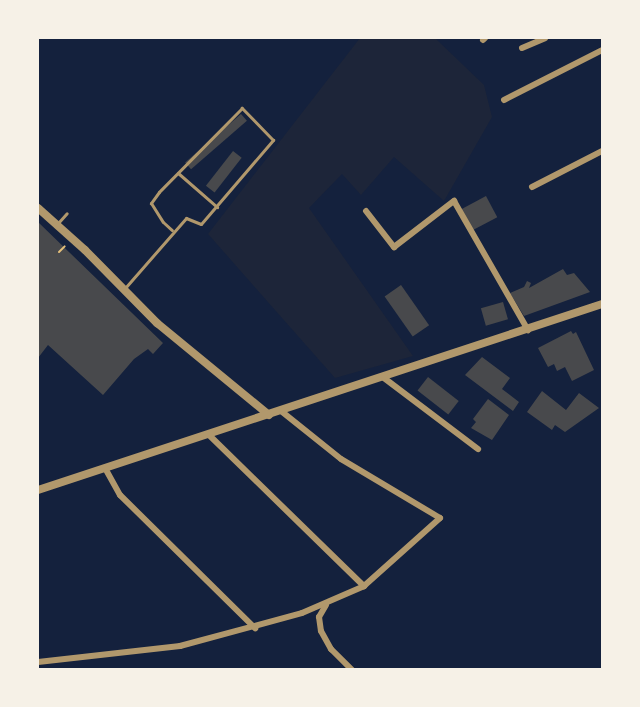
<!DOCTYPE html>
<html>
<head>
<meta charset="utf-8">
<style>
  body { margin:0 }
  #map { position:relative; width:640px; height:707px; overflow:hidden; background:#14213d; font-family:"Varela Round",sans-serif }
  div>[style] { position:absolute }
  .green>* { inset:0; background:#1d2539 }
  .building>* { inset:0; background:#48494c; transform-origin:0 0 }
  .path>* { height:2px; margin:-1px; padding:0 1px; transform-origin:1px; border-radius:1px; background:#e5c07b }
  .service>* { height:3px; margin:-1.5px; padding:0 1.5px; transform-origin:1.5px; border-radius:1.5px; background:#b1986c }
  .minor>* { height:6px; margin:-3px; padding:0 3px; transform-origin:3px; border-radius:3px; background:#b1986c }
  .tertiary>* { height:8px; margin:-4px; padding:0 4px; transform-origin:4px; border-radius:4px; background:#b1986c }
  span { translate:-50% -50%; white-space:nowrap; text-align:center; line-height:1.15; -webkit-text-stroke:6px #f6f1e7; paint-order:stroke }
  .frame { position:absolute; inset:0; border:39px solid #f6f1e7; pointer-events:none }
</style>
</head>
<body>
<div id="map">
  <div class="green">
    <i style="clip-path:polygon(360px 38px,435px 38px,484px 85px,492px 117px,444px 201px,394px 157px,361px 195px,342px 174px,309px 208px,413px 356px,335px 378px,208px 234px)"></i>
  </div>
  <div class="building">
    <i style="left:241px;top:114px;width:9px;height:74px;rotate:49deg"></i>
    <i style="left:233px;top:151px;width:11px;height:44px;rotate:38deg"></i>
    <i style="left:486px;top:196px;width:24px;height:28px;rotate:62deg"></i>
    <i style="clip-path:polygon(38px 222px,163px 343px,153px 354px,148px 349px,134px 359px,103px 395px,48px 345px,38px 358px)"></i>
    <i style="clip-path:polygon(563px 269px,567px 275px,574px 273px,590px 292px,524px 316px,510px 293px,524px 287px,527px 281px,531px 283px,529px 288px)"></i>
    <i style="left:401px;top:285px;width:49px;height:20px;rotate:55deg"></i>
    <i style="left:503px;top:302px;width:18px;height:23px;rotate:74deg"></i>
    <i style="clip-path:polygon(571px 331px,573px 334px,576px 332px,594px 370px,572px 381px,565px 367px,557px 371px,554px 364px,548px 367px,538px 348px)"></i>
    <i style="clip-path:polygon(482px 357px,510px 378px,502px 389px,519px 402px,513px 411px,465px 375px)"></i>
    <i style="left:428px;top:377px;width:39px;height:17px;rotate:38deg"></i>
    <i style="clip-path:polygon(542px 391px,566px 410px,579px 393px,599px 408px,565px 432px,555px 425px,552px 430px,527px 412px)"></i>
    <i style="clip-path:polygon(488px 399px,509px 415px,492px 440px,471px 428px,476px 422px,473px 419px)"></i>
  </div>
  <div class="path">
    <i style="left:59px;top:252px;width:8px;rotate:-45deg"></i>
  </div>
  <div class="service">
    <i style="left:178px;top:173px;width:52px;rotate:41.1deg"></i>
    <i style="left:58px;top:223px;width:13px;rotate:-48deg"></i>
    <i style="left:125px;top:288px;width:93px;rotate:-48.9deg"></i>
    <i style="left:186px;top:218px;width:16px;rotate:22deg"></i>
    <i style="left:201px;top:224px;width:111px;rotate:-49.4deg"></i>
    <i style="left:273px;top:140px;width:45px;rotate:-134.1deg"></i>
    <i style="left:242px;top:108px;width:118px;rotate:134.7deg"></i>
    <i style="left:159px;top:192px;width:14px;rotate:126deg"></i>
    <i style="left:151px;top:203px;width:22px;rotate:58deg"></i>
    <i style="left:163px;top:222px;width:12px;rotate:42deg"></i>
  </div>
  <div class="minor">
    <i style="left:483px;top:40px;width:3px;rotate:-45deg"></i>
    <i style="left:522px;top:48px;width:25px;rotate:-23deg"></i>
    <i style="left:504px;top:100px;width:110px;rotate:-27deg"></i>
    <i style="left:532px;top:187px;width:79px;rotate:-27.2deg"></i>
    <i style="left:366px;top:211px;width:46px;rotate:52.1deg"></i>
    <i style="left:394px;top:247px;width:76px;rotate:-37.5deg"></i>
    <i style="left:454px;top:201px;width:149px;rotate:60.2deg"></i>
    <i style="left:384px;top:378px;width:118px;rotate:37.1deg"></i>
    <i style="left:208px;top:434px;width:218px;rotate:44.3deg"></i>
    <i style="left:105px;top:468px;width:31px;rotate:61deg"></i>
    <i style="left:120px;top:495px;width:190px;rotate:44.6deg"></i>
    <i style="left:326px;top:605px;width:14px;rotate:120deg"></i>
    <i style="left:319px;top:617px;width:14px;rotate:82deg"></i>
    <i style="left:321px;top:631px;width:21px;rotate:61deg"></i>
    <i style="left:331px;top:649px;width:30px;rotate:45deg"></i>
    <i style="left:38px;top:662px;width:143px;rotate:-6.4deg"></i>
    <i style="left:180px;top:646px;width:126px;rotate:-15.1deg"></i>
    <i style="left:302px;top:613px;width:68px;rotate:-23.5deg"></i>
    <i style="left:364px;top:586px;width:102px;rotate:-41.8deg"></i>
    <i style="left:440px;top:518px;width:115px;rotate:-149.2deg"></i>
    <i style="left:341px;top:459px;width:77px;rotate:-141.3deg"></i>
  </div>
  <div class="tertiary">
    <i style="left:38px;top:208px;width:63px;rotate:41.8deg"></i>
    <i style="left:85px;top:250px;width:103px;rotate:45.4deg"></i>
    <i style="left:157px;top:323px;width:145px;rotate:39.4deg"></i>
    <i style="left:38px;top:490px;width:594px;rotate:-18.25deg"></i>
  </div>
  <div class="frame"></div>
</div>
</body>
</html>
